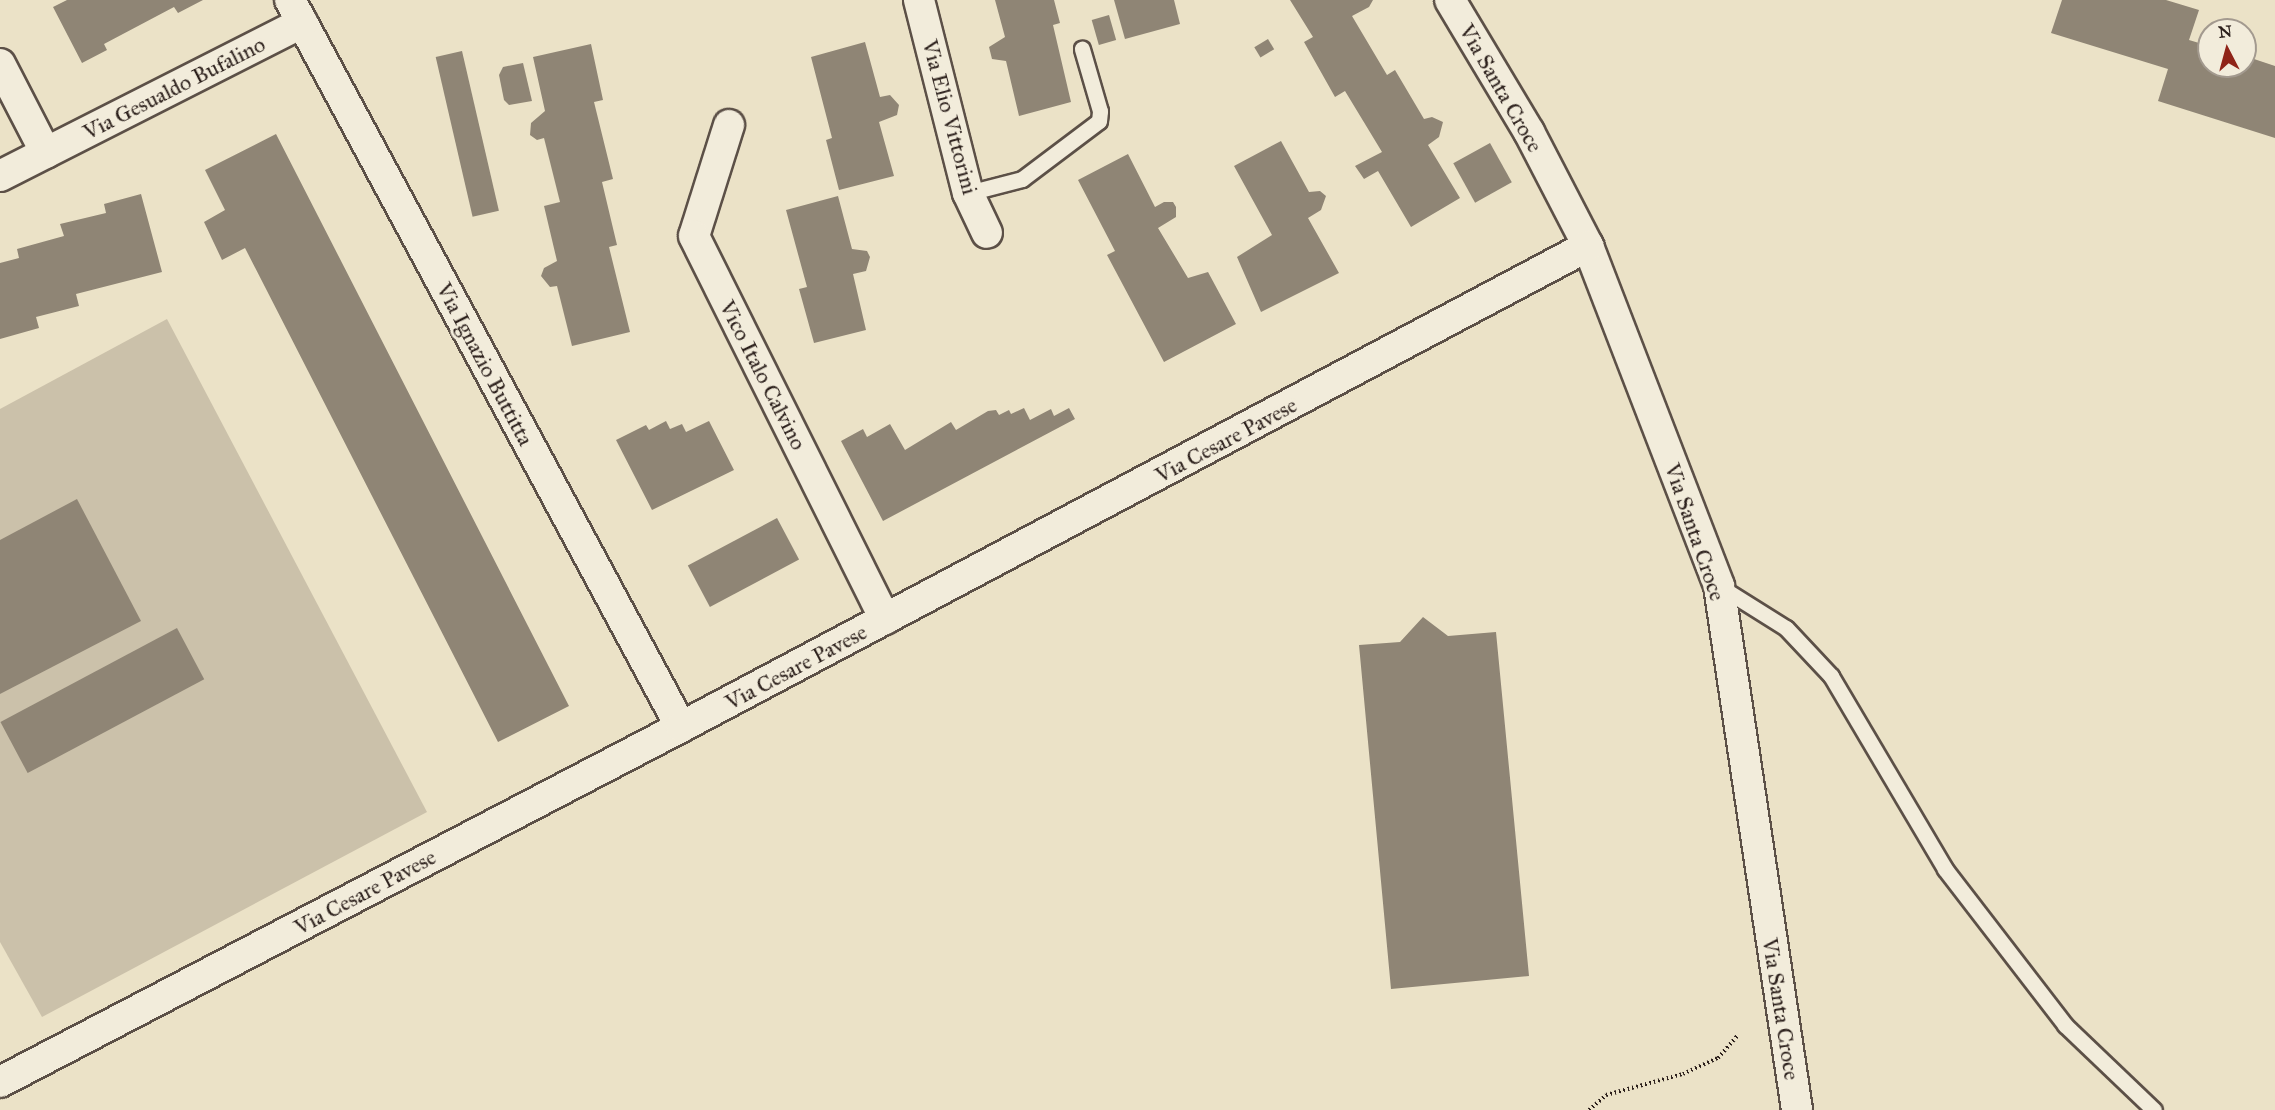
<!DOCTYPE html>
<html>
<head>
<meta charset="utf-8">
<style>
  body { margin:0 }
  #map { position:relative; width:2275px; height:1110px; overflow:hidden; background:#ebe2c7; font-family:"IM FELL Great Primer",serif }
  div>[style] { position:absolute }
  .green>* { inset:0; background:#cbc1aa }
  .building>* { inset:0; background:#8f8575; transform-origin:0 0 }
  .path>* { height:4px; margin-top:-2px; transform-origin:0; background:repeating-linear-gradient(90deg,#2c201c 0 1.5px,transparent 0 4.5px) }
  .roads { filter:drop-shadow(2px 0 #5c5047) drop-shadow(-2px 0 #5c5047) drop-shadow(0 2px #5c5047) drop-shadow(0 -2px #5c5047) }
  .service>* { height:15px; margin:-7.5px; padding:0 7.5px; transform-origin:7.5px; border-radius:7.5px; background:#f2ecdb }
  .minor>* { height:30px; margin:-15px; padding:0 15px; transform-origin:15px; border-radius:15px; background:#f2ecdb }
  span { translate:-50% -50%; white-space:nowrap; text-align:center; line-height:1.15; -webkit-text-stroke:6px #f2ecdb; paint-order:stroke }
  .street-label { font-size:22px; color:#2c201c }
  .north { position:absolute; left:2197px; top:18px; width:60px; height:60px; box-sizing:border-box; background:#f2ecdb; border:2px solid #a39a8f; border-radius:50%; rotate:354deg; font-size:16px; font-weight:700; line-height:24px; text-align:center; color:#2c201c }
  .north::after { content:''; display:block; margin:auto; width:21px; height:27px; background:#8f2418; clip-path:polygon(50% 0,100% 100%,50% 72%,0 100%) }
</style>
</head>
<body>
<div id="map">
  <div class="green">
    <i style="clip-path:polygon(167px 319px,427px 812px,42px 1017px,0 942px,0 409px)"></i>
  </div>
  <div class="building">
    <i style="clip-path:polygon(67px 0,203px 0,178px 13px,174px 7px,104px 44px,107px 50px,82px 63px,53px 7px)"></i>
    <i style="clip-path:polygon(995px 0,1054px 0,1060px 23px,1053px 25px,1071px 102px,1019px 116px,1006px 61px,992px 59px,989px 47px,1005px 37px)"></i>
    <i style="clip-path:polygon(1114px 0,1174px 0,1180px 24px,1125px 39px)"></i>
    <i style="clip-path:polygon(1290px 0,1373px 0,1369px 7px,1352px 16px,1387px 75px,1395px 70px,1424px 119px,1432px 117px,1443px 122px,1439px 137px,1428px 145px,1460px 198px,1411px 227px,1378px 171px,1364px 179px,1355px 166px,1382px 152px,1345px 91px,1335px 97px,1304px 42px,1313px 37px)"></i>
    <i style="clip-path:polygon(2062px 0,2166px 0,2199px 10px,2189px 40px,2209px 46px,2209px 66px,2245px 66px,2245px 56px,2275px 66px,2275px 138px,2158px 101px,2168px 69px,2051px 33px)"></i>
    <i style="left:1109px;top:15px;width:26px;height:18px;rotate:74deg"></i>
    <i style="left:1268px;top:39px;width:12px;height:16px;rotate:59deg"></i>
    <i style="clip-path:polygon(865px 42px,880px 97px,890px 95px,899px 105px,897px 115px,879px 122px,894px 176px,839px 190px,826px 140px,832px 138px,811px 57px)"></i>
    <i style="clip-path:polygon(591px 44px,603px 100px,594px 102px,613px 179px,602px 182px,617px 245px,609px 247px,630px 332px,572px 346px,557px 286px,550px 287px,541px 276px,544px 268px,557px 261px,544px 206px,560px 202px,544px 138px,537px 140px,530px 135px,531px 123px,545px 111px,533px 57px)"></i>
    <i style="left:462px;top:51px;width:164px;height:27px;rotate:77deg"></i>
    <i style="clip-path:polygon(523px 63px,532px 101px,509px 105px,504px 100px,499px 75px,503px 67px)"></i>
    <i style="clip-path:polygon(276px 134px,569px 706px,498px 742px,245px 248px,222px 260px,204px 222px,225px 210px,205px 170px)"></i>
    <i style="clip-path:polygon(1281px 141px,1309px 192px,1320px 191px,1326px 196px,1321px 210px,1308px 218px,1339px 273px,1261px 312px,1237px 257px,1272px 235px,1234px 166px)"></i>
    <i style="left:1490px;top:143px;width:45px;height:42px;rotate:61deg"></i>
    <i style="clip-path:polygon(1128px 154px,1155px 207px,1164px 202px,1173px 202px,1176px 207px,1176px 217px,1158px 228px,1188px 278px,1208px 272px,1236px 324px,1164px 362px,1107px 255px,1115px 251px,1078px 180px)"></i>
    <i style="clip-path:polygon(141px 194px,162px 272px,76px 294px,79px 306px,36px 317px,39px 328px,0 339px,0 263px,19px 258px,17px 249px,64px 236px,60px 224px,106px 213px,104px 204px)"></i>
    <i style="clip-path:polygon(838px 196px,852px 249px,867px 251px,870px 257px,866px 271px,853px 274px,866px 330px,814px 343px,799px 289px,807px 287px,786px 210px)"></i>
    <i style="clip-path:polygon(1024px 408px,1030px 420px,1051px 409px,1054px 416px,1069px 408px,1075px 419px,883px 521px,841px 441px,863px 429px,867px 437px,890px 424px,905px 450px,951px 422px,956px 430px,988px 411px,996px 410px,999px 415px,1009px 410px,1011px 414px)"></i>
    <i style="clip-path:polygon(666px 421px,670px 429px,682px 424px,686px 432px,709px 421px,734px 470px,652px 510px,616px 440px,646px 425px,649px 430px)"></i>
    <i style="clip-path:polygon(77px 499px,141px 621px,0 694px,0 540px)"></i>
    <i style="left:777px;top:518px;width:47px;height:101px;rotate:62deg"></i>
    <i style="clip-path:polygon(1423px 617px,1448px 636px,1496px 632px,1529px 976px,1391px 989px,1359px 645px,1400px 642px)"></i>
    <i style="left:177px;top:628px;width:58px;height:200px;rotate:62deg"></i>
  </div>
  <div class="path">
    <i style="left:1589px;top:1110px;width:23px;rotate:-41deg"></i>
    <i style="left:1606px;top:1095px;width:80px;rotate:-15.3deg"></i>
    <i style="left:1683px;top:1074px;width:38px;rotate:-25deg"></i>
    <i style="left:1718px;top:1058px;width:30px;rotate:-49deg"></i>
  </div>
  <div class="roads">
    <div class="service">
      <i style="left:968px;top:193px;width:56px;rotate:-14.5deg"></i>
      <i style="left:1022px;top:179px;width:96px;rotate:-37deg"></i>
      <i style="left:1099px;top:121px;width:10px;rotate:-84deg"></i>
      <i style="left:1100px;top:111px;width:65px;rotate:-106.2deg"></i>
      <i style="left:1719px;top:586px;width:79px;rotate:32.1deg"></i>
      <i style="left:1786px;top:628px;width:66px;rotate:46.8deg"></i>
      <i style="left:1831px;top:676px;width:224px;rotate:59.4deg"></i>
      <i style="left:1945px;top:869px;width:197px;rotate:52.4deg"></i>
      <i style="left:2065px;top:1025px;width:123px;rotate:43.7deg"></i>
    </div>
    <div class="minor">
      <i style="left:290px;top:0;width:825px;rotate:61.73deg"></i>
      <i style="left:919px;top:0;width:199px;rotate:75.8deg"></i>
      <i style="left:968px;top:193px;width:44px;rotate:64.6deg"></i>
      <i style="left:1450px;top:0;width:154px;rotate:59.1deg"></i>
      <i style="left:1529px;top:132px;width:128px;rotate:62.6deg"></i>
      <i style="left:1588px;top:246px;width:364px;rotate:68.9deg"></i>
      <i style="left:1719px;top:586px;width:530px;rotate:81.53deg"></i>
      <i style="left:0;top:64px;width:100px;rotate:62.7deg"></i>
      <i style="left:729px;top:125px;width:116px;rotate:107.5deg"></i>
      <i style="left:694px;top:236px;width:428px;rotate:63.5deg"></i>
      <i style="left:0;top:176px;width:339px;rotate:-26.9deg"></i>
      <i style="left:0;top:1082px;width:768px;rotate:-27.53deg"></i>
      <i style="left:681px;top:727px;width:1027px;rotate:-27.94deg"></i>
    </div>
  </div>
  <div class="street-label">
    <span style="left:174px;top:88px;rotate:-27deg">Via Gesualdo Bufalino</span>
    <span style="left:1501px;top:88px;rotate:60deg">Via Santa Croce</span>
    <span style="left:950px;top:117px;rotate:75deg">Via Elio Vittorini</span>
    <span style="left:485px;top:364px;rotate:62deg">Via Ignazio Buttitta</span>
    <span style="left:763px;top:375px;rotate:63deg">Vico Italo Calvino</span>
    <span style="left:1226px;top:440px;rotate:-28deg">Via Cesare Pavese</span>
    <span style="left:1695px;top:532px;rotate:71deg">Via Santa Croce</span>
    <span style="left:796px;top:667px;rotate:-28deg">Via Cesare Pavese</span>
    <span style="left:365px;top:892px;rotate:-28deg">Via Cesare Pavese</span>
    <span style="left:1781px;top:1009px;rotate:81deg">Via Santa Croce</span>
  </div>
  <div class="north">N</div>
</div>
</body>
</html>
